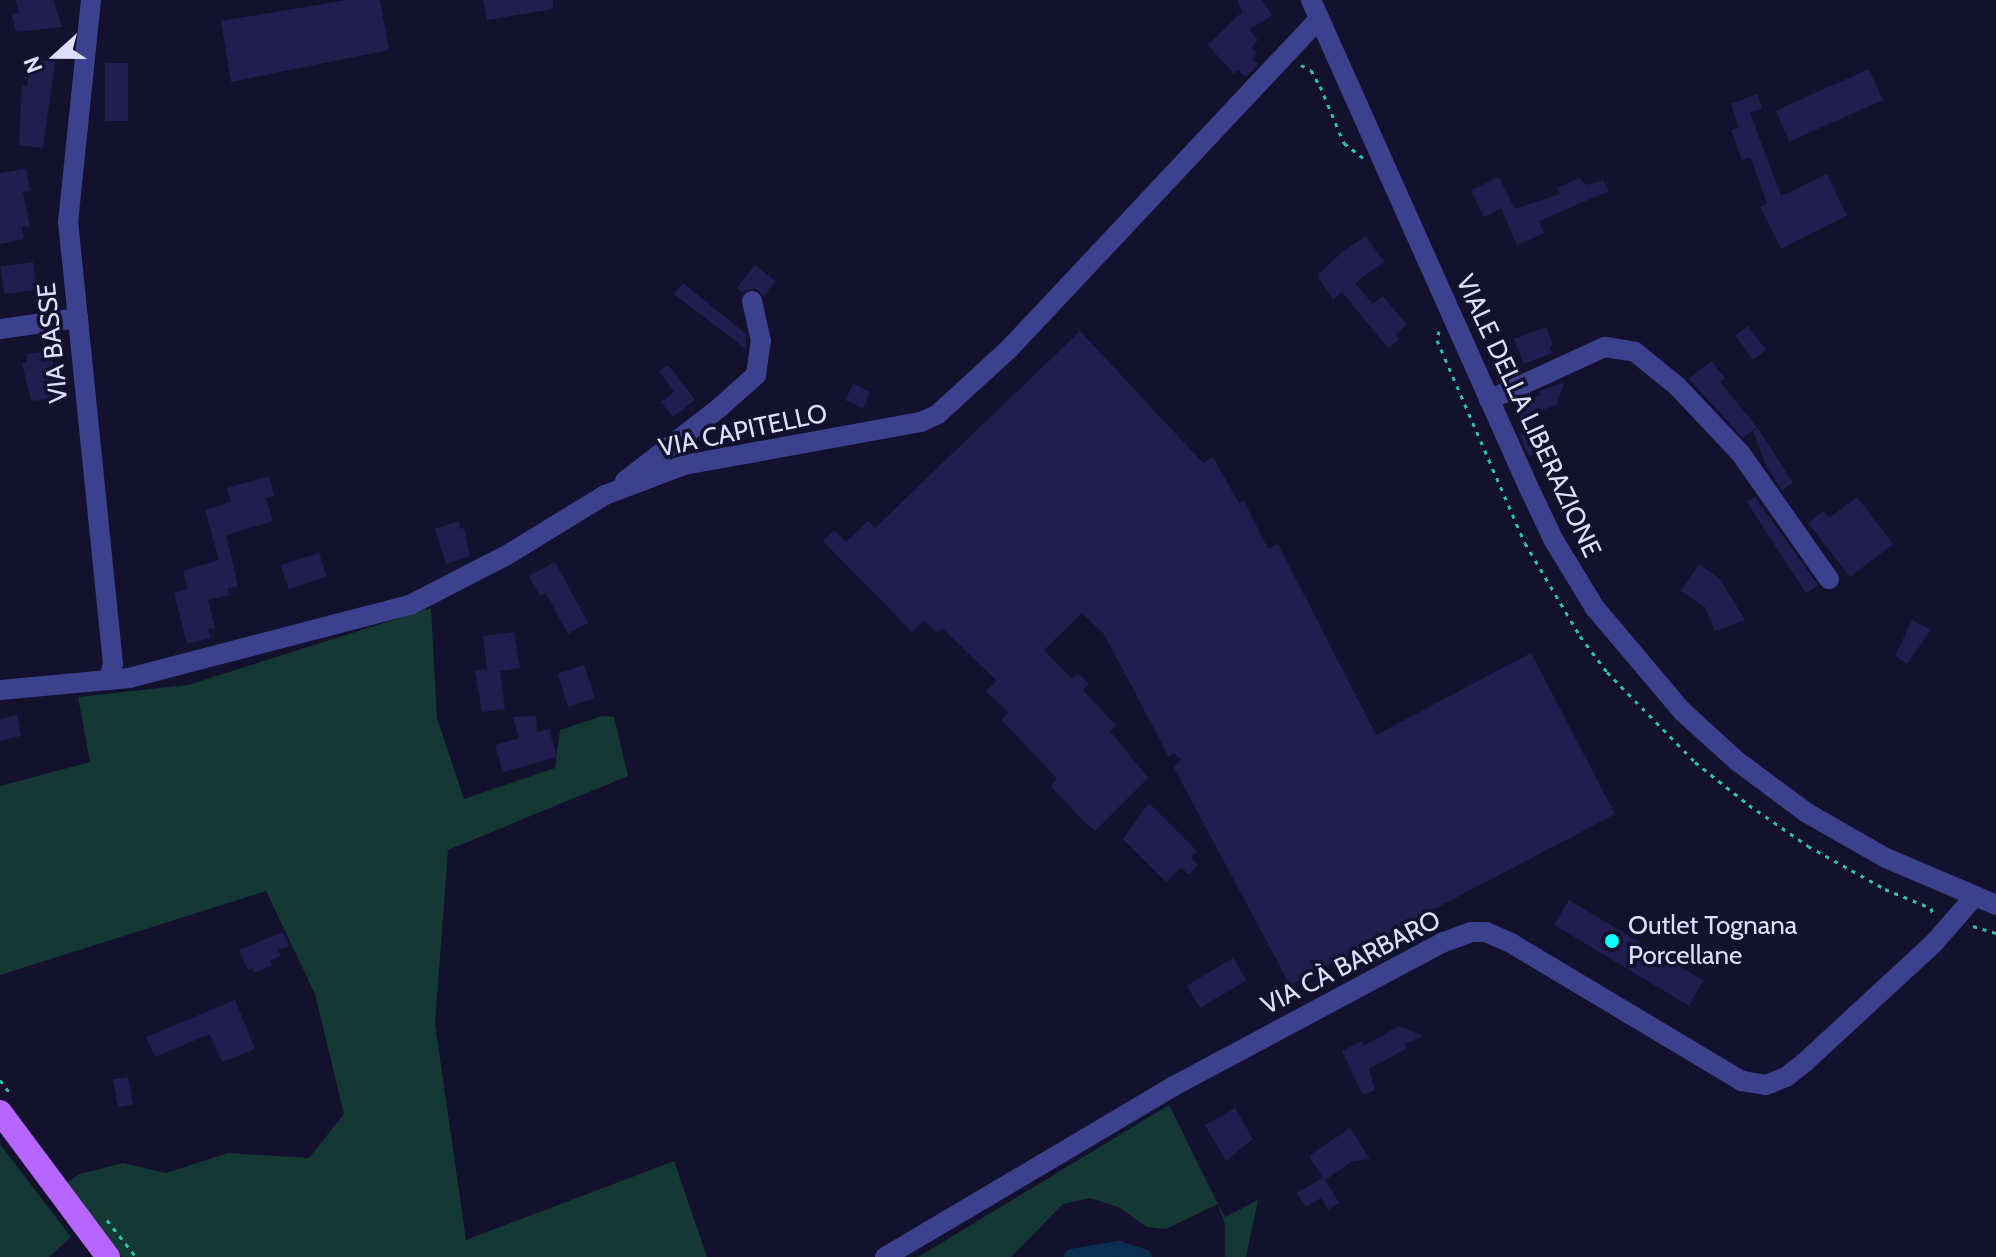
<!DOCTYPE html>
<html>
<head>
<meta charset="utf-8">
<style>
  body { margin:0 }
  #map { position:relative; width:1996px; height:1257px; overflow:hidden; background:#13112e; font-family:Cabin,sans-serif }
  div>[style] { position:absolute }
  .green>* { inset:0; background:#143833 }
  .canal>* { height:16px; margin:-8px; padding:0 8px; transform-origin:8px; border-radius:8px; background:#0c2d52 }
  .building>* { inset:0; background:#221d4f; transform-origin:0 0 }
  .path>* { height:3px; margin-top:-1.5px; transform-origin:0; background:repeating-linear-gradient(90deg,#2fc2aa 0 4px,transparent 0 10px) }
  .minor>* { height:20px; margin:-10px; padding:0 10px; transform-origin:10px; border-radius:10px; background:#3c418d }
  .major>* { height:24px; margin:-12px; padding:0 12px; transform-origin:12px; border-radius:12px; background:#b665ff }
  .dots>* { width:22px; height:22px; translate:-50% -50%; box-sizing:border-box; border:4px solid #13112e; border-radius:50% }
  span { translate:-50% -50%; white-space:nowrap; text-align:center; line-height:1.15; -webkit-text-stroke:7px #13112e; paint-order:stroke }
  .street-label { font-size:26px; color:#dedeff }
  .poi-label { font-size:26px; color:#dedeff }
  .left { translate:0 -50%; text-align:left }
  .north { position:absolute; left:16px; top:16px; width:80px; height:80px; -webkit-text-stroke:6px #13112e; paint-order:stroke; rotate:249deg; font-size:22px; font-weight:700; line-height:32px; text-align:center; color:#dedeff }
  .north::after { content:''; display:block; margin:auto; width:28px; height:36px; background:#dedeff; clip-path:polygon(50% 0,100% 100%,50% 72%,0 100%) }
</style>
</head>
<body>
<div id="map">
  <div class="green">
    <i style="clip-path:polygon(431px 608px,437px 718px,464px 799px,555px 768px,560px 730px,602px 716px,614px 717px,628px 776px,448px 850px,435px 1024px,466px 1240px,674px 1161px,707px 1257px,122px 1257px,66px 1183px,80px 1174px,123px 1163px,166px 1173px,228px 1153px,309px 1158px,344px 1114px,315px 994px,266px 891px,0 975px,0 786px,90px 762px,78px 697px,188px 685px)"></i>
    <i style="clip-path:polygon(1169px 1105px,1218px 1204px,1166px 1229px,1147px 1227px,1118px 1207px,1090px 1198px,1063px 1204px,1011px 1257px,918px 1257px)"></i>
    <i style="clip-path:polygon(0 1144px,71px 1237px,49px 1257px,0 1257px)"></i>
    <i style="clip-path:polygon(1258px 1200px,1246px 1257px,1225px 1257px,1225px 1225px,1218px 1204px,1225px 1217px)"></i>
  </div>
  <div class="canal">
    <i style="left:1072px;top:1257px;width:48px;rotate:-9.7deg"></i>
    <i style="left:1119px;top:1249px;width:26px;rotate:18deg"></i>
  </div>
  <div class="building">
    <i style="clip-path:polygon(16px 0,53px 0,62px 27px,16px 32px,12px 14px,19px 13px)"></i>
    <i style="clip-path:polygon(347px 0,380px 0,389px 50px,231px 82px,221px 21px)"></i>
    <i style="clip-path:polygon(483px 0,553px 0,553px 9px,487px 20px)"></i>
    <i style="clip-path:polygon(1237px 0,1262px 0,1272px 15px,1249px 30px,1258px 40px,1251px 47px,1257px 53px,1251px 58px,1258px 64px,1246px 77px,1238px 70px,1234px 74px,1208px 45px,1242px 12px)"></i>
    <i style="clip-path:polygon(31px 59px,55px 62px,43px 148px,19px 145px,22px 85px,27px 86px)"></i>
    <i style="left:105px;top:63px;width:23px;height:58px"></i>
    <i style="left:1869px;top:69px;width:34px;height:102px;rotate:66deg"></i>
    <i style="clip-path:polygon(1757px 94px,1762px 108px,1750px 113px,1781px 196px,1827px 174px,1847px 216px,1781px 249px,1760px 207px,1767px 203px,1750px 157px,1742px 160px,1731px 130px,1739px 127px,1731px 104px)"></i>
    <i style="clip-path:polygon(26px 169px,30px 191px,23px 192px,30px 226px,22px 227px,24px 239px,0 244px,0 173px)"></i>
    <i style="clip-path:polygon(1499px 177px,1515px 209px,1560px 194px,1557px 188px,1579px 178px,1587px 185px,1603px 180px,1609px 191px,1539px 221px,1544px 233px,1517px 245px,1501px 208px,1484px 217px,1471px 190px)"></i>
    <i style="clip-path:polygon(1366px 236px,1384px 262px,1355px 283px,1373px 304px,1383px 296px,1407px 325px,1395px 334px,1399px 339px,1388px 348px,1342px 292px,1333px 299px,1319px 279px,1319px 274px,1342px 252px)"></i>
    <i style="left:33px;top:262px;width:28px;height:33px;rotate:82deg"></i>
    <i style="clip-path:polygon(755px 265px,775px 281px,764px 296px,755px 288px,743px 292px,737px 288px)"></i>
    <i style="clip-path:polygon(683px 283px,746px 334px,746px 349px,674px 294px)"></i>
    <i style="left:1748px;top:326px;width:30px;height:16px;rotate:53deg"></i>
    <i style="clip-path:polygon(1546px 327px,1553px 346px,1550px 347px,1552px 353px,1524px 364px,1514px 339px)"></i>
    <i style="clip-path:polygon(1080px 331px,1203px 463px,1213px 457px,1239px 503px,1244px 501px,1268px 549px,1278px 544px,1376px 735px,1531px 653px,1615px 814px,1290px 985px,1174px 768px,1181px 759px,1173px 753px,1169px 757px,1104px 634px,1082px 613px,1044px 650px,1072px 679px,1078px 673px,1089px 684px,1083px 690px,1116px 725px,1110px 731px,1148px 778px,1095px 831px,1086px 823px,1051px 787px,1057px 778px,1001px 720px,1008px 712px,986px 691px,997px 681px,942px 628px,937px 633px,924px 620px,912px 632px,823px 541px,834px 530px,846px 542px,868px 521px,875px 528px)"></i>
    <i style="clip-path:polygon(51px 351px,58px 398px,31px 401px,22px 363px,27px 362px,26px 354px)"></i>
    <i style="clip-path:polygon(1711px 361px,1725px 378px,1720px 382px,1757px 427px,1743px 438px,1689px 379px)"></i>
    <i style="clip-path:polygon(668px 365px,695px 400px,673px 417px,661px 402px,674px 392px,659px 371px)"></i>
    <i style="clip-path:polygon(1564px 382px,1557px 405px,1518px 418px,1517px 402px,1541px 395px,1540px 391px)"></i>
    <i style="left:853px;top:384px;width:19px;height:18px;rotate:25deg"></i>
    <i style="clip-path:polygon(1758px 428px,1793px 483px,1782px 490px,1767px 468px,1753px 431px)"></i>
    <i style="clip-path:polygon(1549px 431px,1542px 452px,1529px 456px,1519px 434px)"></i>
    <i style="clip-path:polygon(269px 476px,274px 496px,266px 498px,273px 521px,226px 535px,238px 586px,228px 588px,229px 595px,208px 600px,215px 628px,208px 629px,211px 638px,187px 644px,174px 593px,188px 589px,183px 571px,219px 560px,205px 510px,231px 502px,227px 488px)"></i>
    <i style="clip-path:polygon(1755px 497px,1818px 585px,1806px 593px,1747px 502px)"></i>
    <i style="clip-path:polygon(1857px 497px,1893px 544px,1850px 577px,1808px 523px,1824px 511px,1829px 518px)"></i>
    <i style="clip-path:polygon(459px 521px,460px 529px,464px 528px,470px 556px,446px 564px,435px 529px)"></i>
    <i style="left:319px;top:553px;width:25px;height:40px;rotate:72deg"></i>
    <i style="clip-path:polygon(555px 562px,588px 623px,568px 634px,546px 593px,540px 596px,529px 576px)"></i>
    <i style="clip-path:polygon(1699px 564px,1720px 579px,1745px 620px,1715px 631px,1705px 607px,1681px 591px)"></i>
    <i style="clip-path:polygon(1912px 620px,1931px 630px,1907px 664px,1895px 656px)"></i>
    <i style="clip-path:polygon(514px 632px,520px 668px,500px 671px,505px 709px,482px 712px,475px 671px,487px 669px,483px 636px)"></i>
    <i style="left:584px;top:665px;width:35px;height:28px;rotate:72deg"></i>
    <i style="clip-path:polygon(17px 715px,21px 736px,0 741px,0 719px)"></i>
    <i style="clip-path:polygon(536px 716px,537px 732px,549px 729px,557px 757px,503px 772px,495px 745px,519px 738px,513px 717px)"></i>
    <i style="clip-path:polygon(1149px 803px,1197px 851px,1191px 858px,1198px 865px,1189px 875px,1181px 867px,1166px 882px,1123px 839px)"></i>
    <i style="left:1569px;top:900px;width:157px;height:29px;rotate:31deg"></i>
    <i style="clip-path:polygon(283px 932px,289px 946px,278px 950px,281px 956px,270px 960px,272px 965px,254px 973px,253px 968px,248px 970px,239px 950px)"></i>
    <i style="left:1233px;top:958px;width:26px;height:54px;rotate:59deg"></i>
    <i style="clip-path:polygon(235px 1000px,255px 1049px,222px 1062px,210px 1034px,155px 1057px,146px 1037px)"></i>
    <i style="clip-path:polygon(1399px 1026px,1423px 1036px,1405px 1044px,1407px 1048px,1369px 1069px,1375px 1090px,1363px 1095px,1342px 1051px,1362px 1041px,1363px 1046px)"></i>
    <i style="left:128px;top:1077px;width:28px;height:15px;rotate:80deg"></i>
    <i style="clip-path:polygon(1235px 1108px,1253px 1139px,1226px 1161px,1205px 1125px)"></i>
    <i style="clip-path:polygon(1350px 1128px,1370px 1159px,1353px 1161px,1325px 1180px,1339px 1203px,1328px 1210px,1321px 1198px,1306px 1207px,1297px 1193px,1323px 1178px,1309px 1156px)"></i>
  </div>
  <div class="path">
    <i style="left:1301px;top:65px;width:11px;rotate:27deg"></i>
    <i style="left:1311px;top:70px;width:18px;rotate:61deg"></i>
    <i style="left:1320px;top:86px;width:62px;rotate:67.2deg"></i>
    <i style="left:1344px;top:143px;width:24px;rotate:38deg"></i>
    <i style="left:1439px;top:331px;width:9px;rotate:103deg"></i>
    <i style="left:1437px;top:340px;width:221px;rotate:66.6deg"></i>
    <i style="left:1525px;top:543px;width:108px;rotate:59.4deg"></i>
    <i style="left:1580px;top:636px;width:45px;rotate:53.1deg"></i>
    <i style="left:1607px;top:672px;width:126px;rotate:45.6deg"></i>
    <i style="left:1695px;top:762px;width:69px;rotate:38.5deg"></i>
    <i style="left:1749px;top:805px;width:72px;rotate:34.8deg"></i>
    <i style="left:1808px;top:846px;width:88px;rotate:29.2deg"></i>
    <i style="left:1885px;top:889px;width:50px;rotate:22.4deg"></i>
    <i style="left:1931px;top:908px;width:7px;rotate:74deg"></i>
    <i style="left:1973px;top:926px;width:24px;rotate:17deg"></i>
    <i style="left:0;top:1080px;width:20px;rotate:53deg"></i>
    <i style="left:107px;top:1220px;width:47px;rotate:51.9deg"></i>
  </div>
  <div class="minor">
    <i style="left:91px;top:0;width:222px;rotate:95.9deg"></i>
    <i style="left:68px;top:221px;width:444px;rotate:84.2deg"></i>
    <i style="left:113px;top:663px;width:17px;rotate:103deg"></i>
    <i style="left:1311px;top:0;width:532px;rotate:65.94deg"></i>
    <i style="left:1528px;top:486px;width:59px;rotate:64.7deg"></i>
    <i style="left:1553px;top:539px;width:81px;rotate:58.7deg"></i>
    <i style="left:1595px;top:608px;width:135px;rotate:49.8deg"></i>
    <i style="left:1682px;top:711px;width:74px;rotate:42.3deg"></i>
    <i style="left:1737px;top:761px;width:87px;rotate:36.6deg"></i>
    <i style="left:1807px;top:813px;width:91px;rotate:29.7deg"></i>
    <i style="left:1886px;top:858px;width:120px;rotate:23.1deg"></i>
    <i style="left:0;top:329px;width:79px;rotate:-8deg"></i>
    <i style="left:1489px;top:400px;width:128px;rotate:-24.6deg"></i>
    <i style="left:1605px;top:347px;width:30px;rotate:9deg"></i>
    <i style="left:1635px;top:352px;width:54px;rotate:39deg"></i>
    <i style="left:1677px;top:386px;width:93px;rotate:46.7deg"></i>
    <i style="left:1741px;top:454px;width:153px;rotate:54.9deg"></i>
    <i style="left:625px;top:481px;width:119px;rotate:-37.8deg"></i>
    <i style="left:719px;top:408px;width:50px;rotate:-41.7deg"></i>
    <i style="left:756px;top:375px;width:34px;rotate:-82deg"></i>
    <i style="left:761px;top:341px;width:41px;rotate:-102.7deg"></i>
    <i style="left:0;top:690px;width:130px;rotate:-5.3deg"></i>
    <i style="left:129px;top:678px;width:290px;rotate:-14.6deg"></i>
    <i style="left:410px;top:605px;width:109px;rotate:-27.3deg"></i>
    <i style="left:507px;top:555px;width:115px;rotate:-31.5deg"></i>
    <i style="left:605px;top:495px;width:85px;rotate:-20.8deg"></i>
    <i style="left:684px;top:465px;width:241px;rotate:-10.3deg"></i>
    <i style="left:921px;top:422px;width:19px;rotate:-25deg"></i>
    <i style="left:938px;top:414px;width:96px;rotate:-42.5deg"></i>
    <i style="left:1009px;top:349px;width:453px;rotate:-46.8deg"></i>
    <i style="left:885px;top:1257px;width:334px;rotate:-30.6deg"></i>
    <i style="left:1172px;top:1087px;width:308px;rotate:-28.1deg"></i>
    <i style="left:1444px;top:942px;width:30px;rotate:-20deg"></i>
    <i style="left:1472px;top:932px;width:14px"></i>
    <i style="left:1486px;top:932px;width:27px;rotate:24deg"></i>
    <i style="left:1511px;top:943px;width:269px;rotate:30.9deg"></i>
    <i style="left:1742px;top:1081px;width:24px;rotate:9deg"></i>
    <i style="left:1766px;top:1085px;width:22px;rotate:-22deg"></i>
    <i style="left:1786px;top:1077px;width:23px;rotate:-38deg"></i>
    <i style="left:1804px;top:1063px;width:177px;rotate:-42.7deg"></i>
    <i style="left:1934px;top:943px;width:62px;rotate:-48.9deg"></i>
  </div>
  <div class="major">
    <i style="left:0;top:1112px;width:181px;rotate:53.3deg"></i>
  </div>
  <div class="dots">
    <i style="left:1612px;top:941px;background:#0afffe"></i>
  </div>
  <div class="street-label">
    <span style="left:53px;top:343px;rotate:-96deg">VIA BASSE</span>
    <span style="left:1528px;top:416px;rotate:65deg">VIALE DELLA LIBERAZIONE</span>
    <span style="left:743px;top:431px;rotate:-12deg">VIA CAPITELLO</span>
    <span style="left:1351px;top:963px;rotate:-27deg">VIA CÀ BARBARO</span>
  </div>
  <div class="poi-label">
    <span class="left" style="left:1628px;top:941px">Outlet Tognana<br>Porcellane</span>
  </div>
  <div class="north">N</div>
</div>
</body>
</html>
